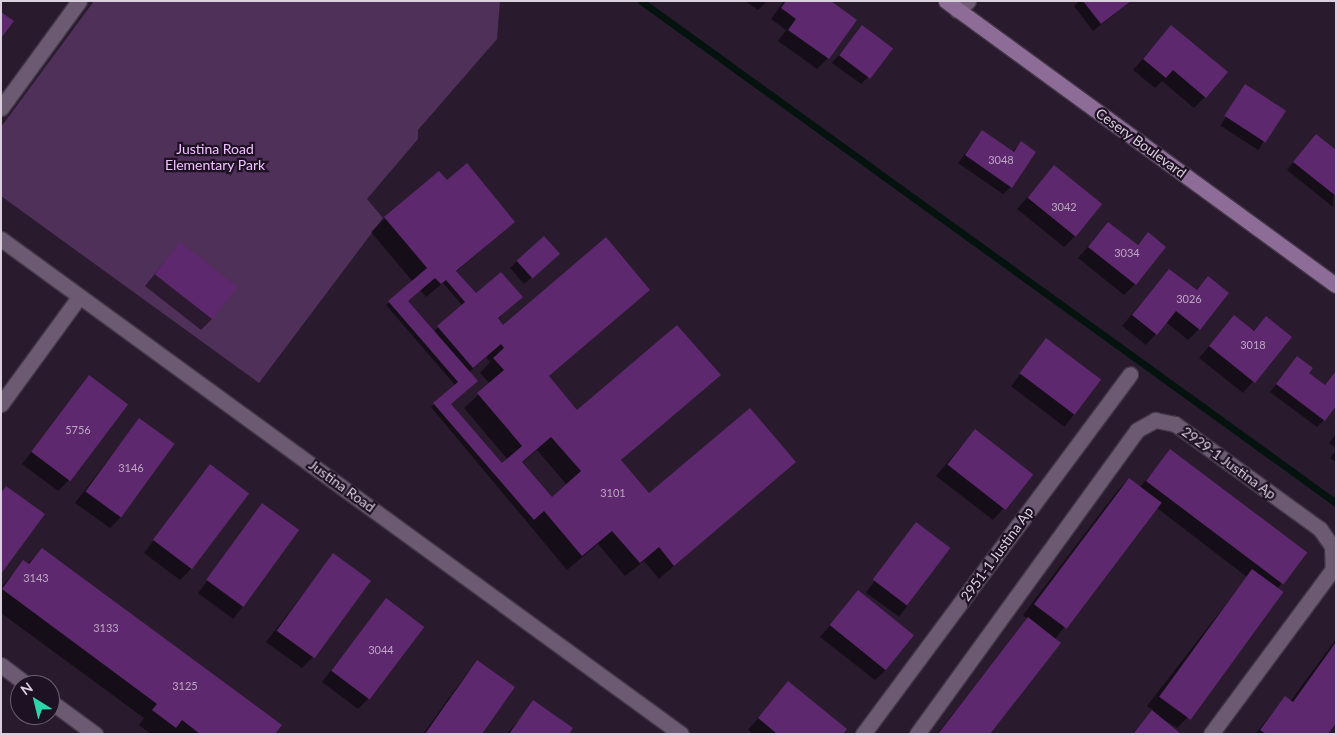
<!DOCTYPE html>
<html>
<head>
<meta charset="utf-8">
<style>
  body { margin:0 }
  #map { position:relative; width:1337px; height:735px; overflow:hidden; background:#291a2e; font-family:Lato,sans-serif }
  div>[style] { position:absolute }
  .green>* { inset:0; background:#4f3059 }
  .shadow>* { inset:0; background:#0007; transform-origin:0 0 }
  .stream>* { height:7px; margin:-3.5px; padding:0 3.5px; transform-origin:3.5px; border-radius:3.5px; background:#04130e }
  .building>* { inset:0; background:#5d286d; transform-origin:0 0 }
  .roads { filter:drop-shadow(1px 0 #423646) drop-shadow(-1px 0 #423646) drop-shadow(0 1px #423646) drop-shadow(0 -1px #423646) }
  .minor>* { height:15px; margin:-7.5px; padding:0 7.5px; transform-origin:7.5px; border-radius:7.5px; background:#6b5a71 }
  .major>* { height:15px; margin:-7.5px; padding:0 7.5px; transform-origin:7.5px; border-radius:7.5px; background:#8d6d97 }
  span { translate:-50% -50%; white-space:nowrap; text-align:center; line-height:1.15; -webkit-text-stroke:4.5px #1f1124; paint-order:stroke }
  .number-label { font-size:11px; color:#bca7c2 }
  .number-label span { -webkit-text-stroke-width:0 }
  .street-label { font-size:14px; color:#dbd1de }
  .park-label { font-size:14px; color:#eec2fc }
  .frame { position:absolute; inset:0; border:2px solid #dbd1de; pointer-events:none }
  .north { position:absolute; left:10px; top:675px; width:50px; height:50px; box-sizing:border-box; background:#1f1124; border:1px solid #6a5e6e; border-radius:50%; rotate:324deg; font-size:14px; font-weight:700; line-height:20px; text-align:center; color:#dbd1de }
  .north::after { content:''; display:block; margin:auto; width:18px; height:22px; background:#2ed4aa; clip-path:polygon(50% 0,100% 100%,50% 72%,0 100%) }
</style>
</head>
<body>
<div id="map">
  <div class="green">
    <i style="clip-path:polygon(94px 1px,500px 1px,497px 39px,418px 130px,418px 139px,367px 199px,383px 218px,259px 383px,1px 196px,1px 127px)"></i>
  </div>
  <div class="shadow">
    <i style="clip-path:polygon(745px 1px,767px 1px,758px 10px)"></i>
    <i style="clip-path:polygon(784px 1px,829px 1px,828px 58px,817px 69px,778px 41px,786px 30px,771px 19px)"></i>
    <i style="clip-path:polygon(1079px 1px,1131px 1px,1093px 31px,1074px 6px)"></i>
    <i style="clip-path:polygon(1171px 26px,1205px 97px,1194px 108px,1162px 81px,1155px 88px,1133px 70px)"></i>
    <i style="clip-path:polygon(862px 27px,868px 77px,861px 84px,832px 63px)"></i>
    <i style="left:1246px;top:86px;width:45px;height:47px;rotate:33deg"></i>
    <i style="clip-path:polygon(982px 132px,1012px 152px,1021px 143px,1011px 187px,1003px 194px,958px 163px)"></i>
    <i style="clip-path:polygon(1309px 143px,1336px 151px,1333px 207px,1287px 170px)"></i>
    <i style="clip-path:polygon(1054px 167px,1075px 236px,1064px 247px,1017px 209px)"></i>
    <i style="clip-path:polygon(evenodd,446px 182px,514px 222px,456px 272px,476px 295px,521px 297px,497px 320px,503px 326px,649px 290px,548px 377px,577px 411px,719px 375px,620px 461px,649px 495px,794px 462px,659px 579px,644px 561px,625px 576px,598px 544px,567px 570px,431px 407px,455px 385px,386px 305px,413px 282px,371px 232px,385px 218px,446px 182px,443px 283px,463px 306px,433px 332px,407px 301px,420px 290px,426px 297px,443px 283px,446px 182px,486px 357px,490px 362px,480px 373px,490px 384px,464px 408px,508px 460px,502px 465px,450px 404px,468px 373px,486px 357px,446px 182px,537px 450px,567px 485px,552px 498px,522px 463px,537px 450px)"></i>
    <i style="clip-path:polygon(1108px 224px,1136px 246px,1148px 234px,1135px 284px,1124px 295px,1078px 258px)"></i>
    <i style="clip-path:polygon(180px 243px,212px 319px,201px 330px,145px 286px)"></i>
    <i style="clip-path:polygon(517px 261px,551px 261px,524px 284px,510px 268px)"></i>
    <i style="clip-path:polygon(1169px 270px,1195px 291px,1208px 278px,1199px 329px,1188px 340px,1166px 322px,1146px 345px,1122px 326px)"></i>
    <i style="clip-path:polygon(1235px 316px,1253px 331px,1266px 318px,1290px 338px,1243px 393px,1199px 358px)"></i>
    <i style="left:1046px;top:340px;width:67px;height:58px;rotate:37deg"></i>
    <i style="clip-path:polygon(1297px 358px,1308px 374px,1324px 386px,1336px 373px,1324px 420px,1317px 427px,1270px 392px)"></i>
    <i style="clip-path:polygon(89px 377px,69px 480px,58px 491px,22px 464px)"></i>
    <i style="clip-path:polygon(139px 420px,121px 517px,110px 528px,75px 503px)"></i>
    <i style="clip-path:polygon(975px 430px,1003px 509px,993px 520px,936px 476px)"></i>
    <i style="clip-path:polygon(1336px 434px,1336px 448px,1329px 443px)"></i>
    <i style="clip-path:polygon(1170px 451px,1306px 554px,1277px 589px,1282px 593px,1188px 717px,1177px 728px,1153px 713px,1179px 734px,1132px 734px,1153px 710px,1147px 706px,1247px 577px,1157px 508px,1055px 639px,989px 734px,937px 734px,1028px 619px,1023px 615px,1118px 490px,1129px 479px,1140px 487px)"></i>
    <i style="clip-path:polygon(1336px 451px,1336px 462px,1330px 458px)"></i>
    <i style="clip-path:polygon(210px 466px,191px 569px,180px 580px,144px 553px)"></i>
    <i style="left:262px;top:505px;width:44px;height:109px;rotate:36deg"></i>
    <i style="left:916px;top:524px;width:41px;height:85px;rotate:36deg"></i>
    <i style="clip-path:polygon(42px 550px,273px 734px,151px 734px,139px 725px,144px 718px,1px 613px,1px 587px,24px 562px,27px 564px)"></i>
    <i style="clip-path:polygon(333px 555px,313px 657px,302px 668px,266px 642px)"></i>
    <i style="clip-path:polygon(859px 592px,886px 670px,875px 680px,820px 637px)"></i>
    <i style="clip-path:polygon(386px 600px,369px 698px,358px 709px,322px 682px)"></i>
    <i style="clip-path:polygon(1336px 639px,1336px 721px,1326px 734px,1255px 734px,1285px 698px,1290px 702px)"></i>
    <i style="clip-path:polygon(477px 662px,481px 734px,423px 734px,467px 673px)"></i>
    <i style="clip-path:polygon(788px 683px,841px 734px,753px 734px,748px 730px)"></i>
    <i style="clip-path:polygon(534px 702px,567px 734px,507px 734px)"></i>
  </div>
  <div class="stream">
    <i style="left:641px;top:1px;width:857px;rotate:35.84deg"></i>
  </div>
  <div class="building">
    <i style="clip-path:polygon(786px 1px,831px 1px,857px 20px,829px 59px,788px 30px,796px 19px,781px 8px)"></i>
    <i style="clip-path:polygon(1083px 1px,1131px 1px,1101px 24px)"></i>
    <i style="clip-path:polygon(1px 12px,14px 21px,1px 38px)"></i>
    <i style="left:862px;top:25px;width:39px;height:38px;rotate:37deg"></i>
    <i style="clip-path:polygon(1171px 25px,1228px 72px,1206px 98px,1173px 70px,1166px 78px,1143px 59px)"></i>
    <i style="left:1245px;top:84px;width:49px;height:38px;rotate:33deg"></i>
    <i style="clip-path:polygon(982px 130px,1014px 152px,1021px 141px,1036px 152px,1012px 188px,965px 155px)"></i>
    <i style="clip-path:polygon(1316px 134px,1336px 150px,1336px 196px,1293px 162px)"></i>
    <i style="clip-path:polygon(evenodd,467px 163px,515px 222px,456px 271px,476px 293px,501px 272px,523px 297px,498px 318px,503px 325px,606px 237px,650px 290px,549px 376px,577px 410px,677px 325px,721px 375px,621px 460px,649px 493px,750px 408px,796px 462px,674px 566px,659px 547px,640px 563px,612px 531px,582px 556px,544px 511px,534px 520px,433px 403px,458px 382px,388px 301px,427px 268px,384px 217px,439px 171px,447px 180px,467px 163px,435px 278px,441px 284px,446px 280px,465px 302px,437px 326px,473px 368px,501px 344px,504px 348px,493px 358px,504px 370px,477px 393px,522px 446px,502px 463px,451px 404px,478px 381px,408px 301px,435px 278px,467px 163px,551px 437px,581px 471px,552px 497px,522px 462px,551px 437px)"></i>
    <i style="left:1054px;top:165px;width:62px;height:42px;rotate:39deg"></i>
    <i style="clip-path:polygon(1108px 222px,1138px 245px,1148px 232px,1166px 247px,1136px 285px,1088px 247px)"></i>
    <i style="left:544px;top:236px;width:24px;height:37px;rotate:48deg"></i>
    <i style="left:180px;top:242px;width:73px;height:41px;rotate:38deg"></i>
    <i style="clip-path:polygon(1169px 269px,1197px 290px,1208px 276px,1229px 293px,1200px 330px,1176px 311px,1157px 335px,1132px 315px)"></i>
    <i style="clip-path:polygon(1234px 315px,1254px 331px,1266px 316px,1292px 337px,1255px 383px,1209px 346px)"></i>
    <i style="left:1046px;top:338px;width:69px;height:44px;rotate:37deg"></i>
    <i style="clip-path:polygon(1297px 356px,1313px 368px,1309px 373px,1325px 385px,1336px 371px,1336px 406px,1325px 421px,1276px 384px)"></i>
    <i style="left:89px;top:375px;width:49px;height:96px;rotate:37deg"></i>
    <i style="left:139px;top:418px;width:44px;height:91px;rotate:36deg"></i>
    <i style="left:975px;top:429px;width:74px;height:45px;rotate:38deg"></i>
    <i style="left:1170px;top:449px;width:172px;height:40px;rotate:37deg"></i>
    <i style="left:210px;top:464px;width:49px;height:95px;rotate:37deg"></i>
    <i style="left:1129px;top:478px;width:41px;height:158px;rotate:37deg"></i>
    <i style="clip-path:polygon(6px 486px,45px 514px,1px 574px,1px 493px)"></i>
    <i style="left:262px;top:503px;width:46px;height:95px;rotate:36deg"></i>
    <i style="left:916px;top:522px;width:43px;height:72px;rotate:37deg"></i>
    <i style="clip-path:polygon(42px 548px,282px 725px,275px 734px,200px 734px,182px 720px,176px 728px,152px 710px,157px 704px,2px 589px,23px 560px,29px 564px)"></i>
    <i style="left:333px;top:553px;width:47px;height:96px;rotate:36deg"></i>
    <i style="left:1252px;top:569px;width:39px;height:158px;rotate:36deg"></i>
    <i style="left:858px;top:590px;width:72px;height:45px;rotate:39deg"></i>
    <i style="left:386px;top:598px;width:48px;height:91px;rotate:37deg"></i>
    <i style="clip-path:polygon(1028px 617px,1061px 643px,990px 734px,938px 734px)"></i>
    <i style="clip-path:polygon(1336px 642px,1336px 723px,1328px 734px,1266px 734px,1260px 730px,1285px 696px,1293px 702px)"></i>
    <i style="clip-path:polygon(477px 660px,515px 687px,482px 734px,425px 734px)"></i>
    <i style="clip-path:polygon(788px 681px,847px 729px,843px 734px,777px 734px,758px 718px)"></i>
    <i style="clip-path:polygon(533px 700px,573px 728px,569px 734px,509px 734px)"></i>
    <i style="clip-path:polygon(1152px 710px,1181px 734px,1133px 734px)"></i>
  </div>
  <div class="roads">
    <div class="minor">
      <i style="left:957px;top:10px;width:14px;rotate:-39deg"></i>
      <i style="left:1px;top:108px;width:132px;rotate:-53.9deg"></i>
      <i style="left:1px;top:239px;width:841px;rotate:36.05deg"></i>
      <i style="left:1px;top:404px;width:132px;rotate:-53.9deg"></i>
      <i style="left:1px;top:665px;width:34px;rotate:37deg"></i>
      <i style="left:50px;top:701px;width:56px;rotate:36.3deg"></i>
      <i style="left:863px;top:734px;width:448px;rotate:-53.4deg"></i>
      <i style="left:917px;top:734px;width:375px;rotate:-54.1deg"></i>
      <i style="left:1137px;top:430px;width:21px;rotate:-29deg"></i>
      <i style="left:1155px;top:420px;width:20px;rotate:11deg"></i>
      <i style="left:1175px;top:424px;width:179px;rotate:35.9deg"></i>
      <i style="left:1320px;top:529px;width:21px;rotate:55deg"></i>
      <i style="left:1332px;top:546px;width:23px;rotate:88deg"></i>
      <i style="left:1333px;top:569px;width:205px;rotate:126.5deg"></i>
    </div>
    <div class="major">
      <i style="left:946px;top:1px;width:482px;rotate:36.1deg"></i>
    </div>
  </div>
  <div class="number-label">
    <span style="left:1001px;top:160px">3048</span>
    <span style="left:1064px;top:207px">3042</span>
    <span style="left:1127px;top:253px">3034</span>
    <span style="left:1189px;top:299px">3026</span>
    <span style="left:1253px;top:345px">3018</span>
    <span style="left:78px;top:430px">5756</span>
    <span style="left:131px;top:468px">3146</span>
    <span style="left:613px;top:493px">3101</span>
    <span style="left:36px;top:578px">3143</span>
    <span style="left:106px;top:628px">3133</span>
    <span style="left:381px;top:650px">3044</span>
    <span style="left:185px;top:686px">3125</span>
  </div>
  <div class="street-label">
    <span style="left:1141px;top:143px;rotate:36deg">Cesery Boulevard</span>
    <span style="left:1229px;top:463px;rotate:36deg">2929-1 Justina Ap</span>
    <span style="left:342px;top:486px;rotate:36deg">Justina Road</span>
    <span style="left:997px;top:554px;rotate:-54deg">2951-1 Justina Ap</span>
  </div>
  <div class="park-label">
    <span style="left:215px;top:157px">Justina Road<br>Elementary Park</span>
  </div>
  <div class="frame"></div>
  <div class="north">N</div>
</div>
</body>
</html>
